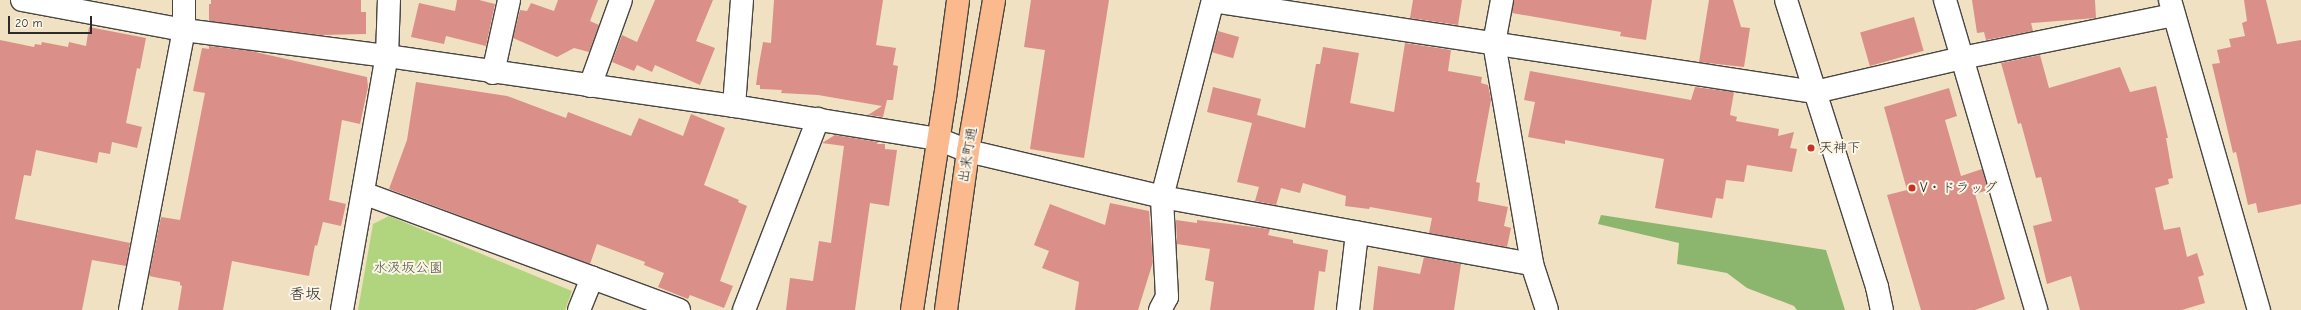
<!DOCTYPE html>
<html>
<head>
<meta charset="utf-8">
<style>
  body { margin:0 }
  #map { position:relative; width:2301px; height:310px; overflow:hidden; background:#f0e1c2; font-family:"Comic Neue","Klee One",sans-serif }
  div>[style] { position:absolute }
  .green>* { inset:0; background:#b1d57f }
  .forest>* { inset:0; background:#8cb66e }
  .building>* { inset:0; background:#da9088; transform-origin:0 0 }
  .roads { filter:drop-shadow(1px 0 #494642) drop-shadow(-1px 0 #494642) drop-shadow(0 1px #494642) drop-shadow(0 -1px #494642) }
  .minor>* { height:22px; margin:-11px; padding:0 11px; transform-origin:11px; border-radius:11px; background:#fff }
  .major>* { height:22px; margin:-11px; padding:0 11px; transform-origin:11px; border-radius:11px; background:#fbba8d }
  .dots>* { width:11px; height:11px; translate:-50% -50%; box-sizing:border-box; border:2px solid #fcf5e5; border-radius:50% }
  span { translate:-50% -50%; white-space:nowrap; text-align:center; line-height:1.15; -webkit-text-stroke:4px #fcf5e5; paint-order:stroke }
  .poi-label { font-size:14px; color:#2b2b2b }
  .left { translate:0 -50%; text-align:left }
  .street-label { font-size:14px; color:#2b2b2b }
  .park-label { font-size:14px; color:#4c5640 }
  .quarter-label { font-size:16px; color:#2b2b2b }
  .scale { position:absolute; left:8px; top:16px; width:84px; height:18px; box-sizing:border-box; border:2px solid #2b2b2b; border-top:0; padding-left:5px; font-size:12px; line-height:14px; white-space:nowrap; color:#2b2b2b; -webkit-text-stroke:3px #fcf5e5; paint-order:stroke }
</style>
</head>
<body>
<div id="map">
  <div class="green">
    <i style="clip-path:polygon(389px 216px,572px 291px,565px 310px,358px 310px,373px 224px)"></i>
  </div>
  <div class="forest">
    <i style="clip-path:polygon(1601px 215px,1826px 250px,1845px 310px,1797px 310px,1794px 306px,1747px 288px,1727px 273px,1677px 264px,1679px 243px,1598px 224px)"></i>
  </div>
  <div class="building">
    <i style="clip-path:polygon(211px 0,361px 0,361px 12px,366px 12px,366px 34px,320px 35px,209px 21px,209px 4px,211px 4px)"></i>
    <i style="clip-path:polygon(457px 0,479px 0,495px 4px,486px 46px,446px 36px,444px 44px,411px 37px,419px 3px,455px 11px)"></i>
    <i style="clip-path:polygon(558px 0,598px 0,590px 21px,599px 25px,589px 52px,574px 48px,557px 57px,513px 38px,520px 10px,527px 11px,531px 3px,554px 11px)"></i>
    <i style="clip-path:polygon(655px 0,713px 0,696px 41px,715px 48px,700px 85px,655px 65px,652px 72px,637px 65px,634px 71px,612px 62px,622px 35px,637px 42px)"></i>
    <i style="clip-path:polygon(774px 0,883px 0,876px 45px,896px 48px,893px 65px,898px 66px,893px 100px,887px 100px,883px 117px,868px 115px,882px 106px,818px 95px,781px 93px,782px 90px,760px 89px,760px 85px,756px 85px,758px 70px,763px 42px,771px 43px)"></i>
    <i style="clip-path:polygon(1031px 0,1109px 0,1084px 158px,1030px 149px,1045px 50px,1024px 47px)"></i>
    <i style="clip-path:polygon(1413px 0,1462px 0,1458px 25px,1410px 18px)"></i>
    <i style="clip-path:polygon(1514px 0,1652px 0,1646px 40px,1620px 36px,1621px 32px,1512px 13px)"></i>
    <i style="clip-path:polygon(1709px 0,1733px 0,1741px 27px,1750px 28px,1744px 67px,1699px 62px)"></i>
    <i style="clip-path:polygon(1972px 0,2095px 0,2096px 18px,2031px 23px,2033px 31px,1986px 40px,1984px 32px,1977px 33px)"></i>
    <i style="clip-path:polygon(2244px 0,2266px 0,2277px 44px,2301px 40px,2301px 204px,2258px 213px,2256px 203px,2248px 205px,2236px 152px,2233px 153px,2212px 64px,2220px 63px,2217px 50px,2231px 47px,2229px 39px,2245px 36px,2242px 23px,2247px 21px)"></i>
    <i style="left:1914px;top:17px;width:35px;height:56px;rotate:74deg"></i>
    <i style="clip-path:polygon(89px 27px,146px 38px,140px 69px,137px 68px,126px 123px,142px 127px,137px 148px,112px 142px,110px 154px,99px 152px,97px 163px,36px 150px,31px 176px,24px 175px,15px 219px,130px 243px,126px 266px,92px 260px,82px 310px,0 310px,0 40px,34px 47px,35px 44px,41px 45px,42px 42px,68px 47px,69px 42px,86px 46px)"></i>
    <i style="left:1218px;top:31px;width:22px;height:22px;rotate:16deg"></i>
    <i style="clip-path:polygon(1405px 43px,1451px 50px,1448px 71px,1482px 77px,1481px 83px,1488px 85px,1491px 100px,1476px 182px,1480px 183px,1478px 201px,1508px 207px,1504px 226px,1511px 228px,1507px 247px,1429px 233px,1432px 218px,1370px 207px,1369px 209px,1345px 206px,1346px 196px,1303px 183px,1300px 193px,1281px 188px,1276px 205px,1255px 201px,1259px 187px,1237px 182px,1252px 123px,1207px 112px,1213px 87px,1261px 99px,1257px 115px,1305px 128px,1316px 64px,1320px 64px,1323px 47px,1359px 53px,1350px 103px,1394px 112px)"></i>
    <i style="clip-path:polygon(209px 46px,251px 51px,367px 77px,368px 87px,360px 124px,342px 120px,329px 200px,346px 204px,341px 226px,323px 222px,317px 246px,315px 245px,309px 276px,232px 261px,223px 310px,178px 310px,182px 286px,180px 285px,180px 282px,149px 276px,161px 217px,180px 220px,205px 93px,193px 91px,202px 48px,209px 49px)"></i>
    <i style="clip-path:polygon(2040px 55px,2049px 88px,2120px 67px,2130px 92px,2156px 86px,2168px 138px,2166px 138px,2173px 178px,2168px 179px,2169px 184px,2155px 188px,2164px 230px,2180px 227px,2187px 257px,2197px 253px,2204px 275px,2198px 277px,2205px 303px,2182px 310px,2080px 310px,2071px 276px,2047px 284px,2033px 226px,2052px 221px,2041px 177px,2036px 178px,2021px 123px,2018px 124px,2001px 63px)"></i>
    <i style="clip-path:polygon(1530px 71px,1691px 100px,1695px 87px,1734px 92px,1730px 115px,1737px 117px,1736px 121px,1779px 129px,1778px 136px,1794px 132px,1790px 148px,1797px 149px,1792px 172px,1747px 165px,1744px 182px,1726px 180px,1723px 199px,1716px 198px,1712px 218px,1655px 208px,1664px 159px,1565px 140px,1565px 144px,1528px 137px,1535px 102px,1524px 100px)"></i>
    <i style="clip-path:polygon(416px 82px,507px 96px,566px 118px,568px 112px,631px 136px,639px 118px,683px 136px,691px 114px,725px 128px,704px 185px,739px 200px,738px 202px,747px 206px,720px 281px,733px 286px,724px 308px,690px 295px,688px 299px,658px 287px,664px 273px,644px 265px,645px 262px,597px 244px,590px 264px,389px 189px,407px 140px)"></i>
    <i style="clip-path:polygon(1949px 88px,1957px 116px,1945px 120px,1961px 176px,1982px 169px,1988px 190px,1975px 194px,2005px 299px,1975px 310px,1921px 310px,1887px 195px,1907px 190px,1884px 107px)"></i>
    <i style="clip-path:polygon(835px 135px,878px 142px,877px 144px,885px 144px,885px 149px,897px 150px,889px 206px,870px 203px,855px 310px,786px 310px,790px 278px,813px 281px,819px 241px,831px 243px,844px 146px,822px 143px)"></i>
    <i style="clip-path:polygon(1110px 203px,1149px 211px,1153px 262px,1138px 310px,1075px 310px,1079px 282px,1042px 268px,1049px 251px,1034px 245px,1050px 204px,1105px 225px)"></i>
    <i style="clip-path:polygon(1176px 220px,1197px 223px,1197px 220px,1270px 229px,1268px 235px,1293px 240px,1293px 243px,1328px 250px,1325px 272px,1319px 271px,1314px 310px,1210px 310px,1214px 282px,1205px 280px,1210px 249px,1177px 244px)"></i>
    <i style="clip-path:polygon(1424px 257px,1461px 264px,1454px 310px,1373px 310px,1378px 266px,1420px 274px)"></i>
  </div>
  <div class="roads">
    <div class="minor">
      <i style="left:22px;top:0;width:165px;rotate:10.5deg"></i>
      <i style="left:184px;top:30px;width:205px;rotate:7.3deg"></i>
      <i style="left:387px;top:56px;width:351px;rotate:8.2deg"></i>
      <i style="left:734px;top:106px;width:207px;rotate:9.2deg"></i>
      <i style="left:938px;top:139px;width:32px;rotate:22deg"></i>
      <i style="left:968px;top:151px;width:199px;rotate:13.3deg"></i>
      <i style="left:1162px;top:197px;width:376px;rotate:10.3deg"></i>
      <i style="left:1502px;top:0;width:44px;rotate:100.5deg"></i>
      <i style="left:1494px;top:43px;width:224px;rotate:80.2deg"></i>
      <i style="left:1532px;top:264px;width:48px;rotate:71.9deg"></i>
      <i style="left:1786px;top:0;width:301px;rotate:72.4deg"></i>
      <i style="left:1877px;top:287px;width:24px;rotate:78deg"></i>
      <i style="left:1945px;top:0;width:323px;rotate:73.6deg"></i>
      <i style="left:2170px;top:0;width:323px;rotate:74deg"></i>
      <i style="left:1213px;top:1px;width:609px;rotate:8.6deg"></i>
      <i style="left:1815px;top:92px;width:151px;rotate:-13deg"></i>
      <i style="left:1962px;top:58px;width:215px;rotate:-11.5deg"></i>
      <i style="left:493px;top:73px;width:75px;rotate:-77.6deg"></i>
      <i style="left:590px;top:86px;width:91px;rotate:-70.2deg"></i>
      <i style="left:734px;top:106px;width:106px;rotate:-85.7deg"></i>
      <i style="left:363px;top:193px;width:337px;rotate:20.3deg"></i>
      <i style="left:130px;top:310px;width:285px;rotate:-79.1deg"></i>
      <i style="left:184px;top:30px;width:30px;rotate:-90deg"></i>
      <i style="left:342px;top:310px;width:258px;rotate:-80deg"></i>
      <i style="left:387px;top:56px;width:56px;rotate:-88deg"></i>
      <i style="left:579px;top:310px;width:35px;rotate:-68deg"></i>
      <i style="left:744px;top:310px;width:205px;rotate:-68.8deg"></i>
      <i style="left:1160px;top:310px;width:15px;rotate:-62deg"></i>
      <i style="left:1167px;top:297px;width:100px;rotate:-92.9deg"></i>
      <i style="left:1162px;top:197px;width:203px;rotate:-75.5deg"></i>
      <i style="left:1348px;top:310px;width:78px;rotate:-83.3deg"></i>
    </div>
    <div class="major">
      <i style="left:912px;top:310px;width:215px;rotate:-81.2deg"></i>
      <i style="left:945px;top:98px;width:99px;rotate:-82.4deg"></i>
      <i style="left:946px;top:310px;width:161px;rotate:-82.1deg"></i>
      <i style="left:968px;top:151px;width:153px;rotate:-80.2deg"></i>
    </div>
  </div>
  <div class="dots">
    <i style="left:1811px;top:148px;background:#c8321e"></i>
    <i style="left:1912px;top:188px;background:#c8321e"></i>
  </div>
  <div class="poi-label">
    <span class="left" style="left:1819px;top:148px">天神下</span>
    <span class="left" style="left:1920px;top:188px">V・ドラッグ</span>
  </div>
  <div class="street-label">
    <span style="left:968px;top:155px;rotate:-81deg">出来町通</span>
  </div>
  <div class="park-label">
    <span style="left:408px;top:268px">水汲坂公園</span>
  </div>
  <div class="quarter-label">
    <span style="left:305px;top:294px">香坂</span>
  </div>
  <div class="scale">20 m</div>
</div>
</body>
</html>
